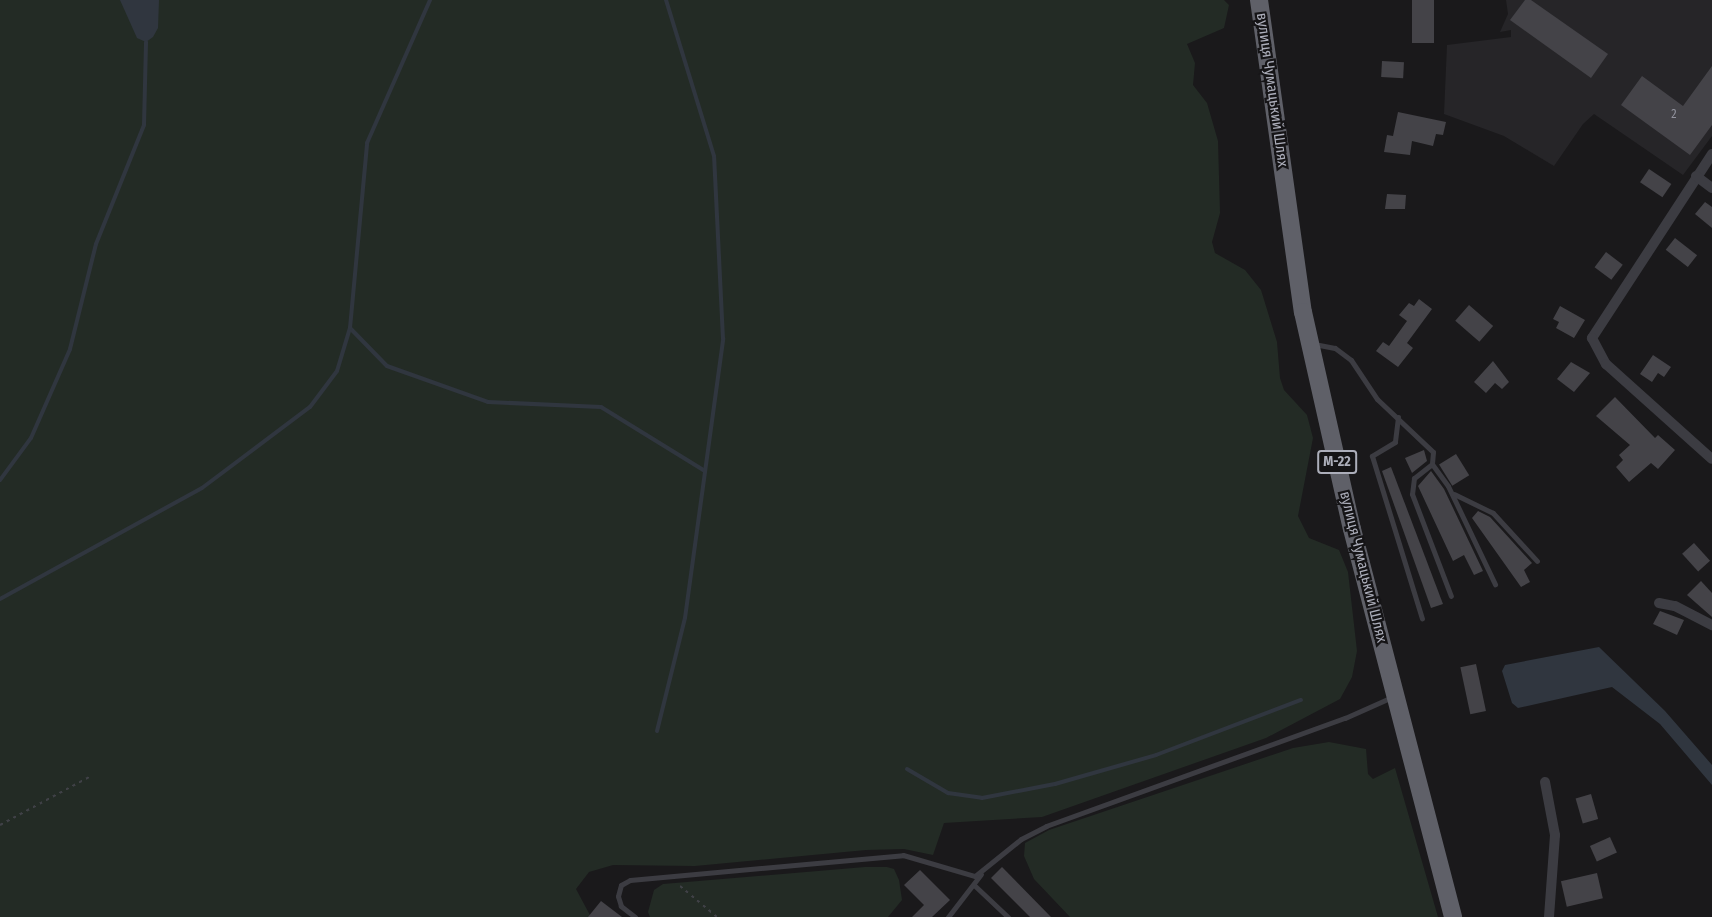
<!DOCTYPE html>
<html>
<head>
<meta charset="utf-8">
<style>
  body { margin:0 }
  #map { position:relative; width:1712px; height:917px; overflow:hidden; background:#1a191b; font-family:"Fira Sans Condensed",sans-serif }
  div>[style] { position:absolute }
  .built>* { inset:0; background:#262528 }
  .green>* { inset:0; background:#232b25 }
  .water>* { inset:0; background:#30363f }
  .stream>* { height:4px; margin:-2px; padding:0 2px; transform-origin:2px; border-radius:2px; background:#30363f }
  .building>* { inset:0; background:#444348; transform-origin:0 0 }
  .path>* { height:2px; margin-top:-1px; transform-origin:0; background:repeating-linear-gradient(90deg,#404147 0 3px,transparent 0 7.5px) }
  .service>* { height:5px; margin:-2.5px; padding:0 2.5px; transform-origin:2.5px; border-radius:2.5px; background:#3c3c42 }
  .minor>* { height:10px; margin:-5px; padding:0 5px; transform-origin:5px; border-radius:5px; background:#3c3c42 }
  .trunk>* { height:18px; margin:-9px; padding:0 9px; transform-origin:9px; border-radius:9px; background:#5f6068 }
  span { translate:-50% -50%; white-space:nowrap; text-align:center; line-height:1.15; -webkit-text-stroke:4.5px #151416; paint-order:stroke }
  .number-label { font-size:12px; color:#92939e }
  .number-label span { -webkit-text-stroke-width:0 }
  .shield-label span { padding:2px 4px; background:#151416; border:2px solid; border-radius:4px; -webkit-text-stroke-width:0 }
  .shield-label { font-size:14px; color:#acaeba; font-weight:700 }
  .street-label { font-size:15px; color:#acaeba }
</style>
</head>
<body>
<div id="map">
  <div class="built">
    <i style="clip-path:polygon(1506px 0,1712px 0,1712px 136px,1683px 175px,1594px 114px,1583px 124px,1554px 166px,1504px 136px,1444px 114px,1447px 45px,1511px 37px,1511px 30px,1500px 32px,1508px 14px)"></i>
  </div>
  <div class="green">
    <i style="clip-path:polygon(0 0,1224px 0,1229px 5px,1224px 28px,1187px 44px,1195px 63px,1193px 85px,1207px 103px,1218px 141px,1220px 213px,1212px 242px,1215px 253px,1245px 270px,1261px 290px,1277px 342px,1280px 378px,1284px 390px,1307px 415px,1313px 438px,1298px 516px,1309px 538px,1339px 550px,1348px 572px,1357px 651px,1352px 677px,1340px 699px,1266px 738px,1042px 817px,944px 823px,933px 855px,904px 849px,866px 850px,695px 866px,613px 865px,589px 872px,576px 889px,591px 917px,0 917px)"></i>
    <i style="clip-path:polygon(1329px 742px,1366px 749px,1368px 774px,1373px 779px,1395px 768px,1438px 917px,1070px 917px,1034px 879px,1024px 856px,1025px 843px,1049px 830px,1293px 748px)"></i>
    <i style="clip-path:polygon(865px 867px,887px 867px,894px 869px,899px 880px,902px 900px,888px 917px,650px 917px,648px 912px,654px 890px,663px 884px)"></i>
  </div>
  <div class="water">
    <i style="clip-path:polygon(120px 0,159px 0,158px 28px,153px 37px,146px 42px,137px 38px)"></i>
    <i style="clip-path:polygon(1599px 647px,1665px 711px,1712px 765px,1712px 785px,1660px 724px,1612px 687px,1518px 708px,1512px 703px,1502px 671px,1505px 665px)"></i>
  </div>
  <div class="stream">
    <i style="left:350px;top:328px;width:53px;rotate:45.8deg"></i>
    <i style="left:387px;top:366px;width:107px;rotate:19.6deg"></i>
    <i style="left:488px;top:402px;width:113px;rotate:2.5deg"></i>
    <i style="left:601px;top:407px;width:122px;rotate:31.6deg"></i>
    <i style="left:0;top:480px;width:52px;rotate:-53.6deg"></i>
    <i style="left:31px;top:438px;width:97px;rotate:-66.3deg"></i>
    <i style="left:70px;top:349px;width:108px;rotate:-76.1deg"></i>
    <i style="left:96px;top:244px;width:128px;rotate:-68deg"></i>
    <i style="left:144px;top:125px;width:83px;rotate:-88.6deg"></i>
    <i style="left:0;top:599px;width:230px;rotate:-28.8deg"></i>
    <i style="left:202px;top:488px;width:135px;rotate:-36.9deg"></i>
    <i style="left:310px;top:407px;width:45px;rotate:-53.1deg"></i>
    <i style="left:337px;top:371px;width:45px;rotate:-73.2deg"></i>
    <i style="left:350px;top:328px;width:186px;rotate:-84.7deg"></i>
    <i style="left:367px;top:143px;width:156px;rotate:-66.2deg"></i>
    <i style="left:657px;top:731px;width:116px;rotate:-76.1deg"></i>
    <i style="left:685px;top:618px;width:282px;rotate:-82.2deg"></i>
    <i style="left:723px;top:339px;width:183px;rotate:-92.8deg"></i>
    <i style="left:714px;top:156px;width:163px;rotate:-107.1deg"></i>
    <i style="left:907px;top:769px;width:48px;rotate:30.3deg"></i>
    <i style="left:948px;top:793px;width:34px;rotate:8deg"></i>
    <i style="left:982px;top:798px;width:74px;rotate:-10.9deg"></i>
    <i style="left:1055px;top:784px;width:105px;rotate:-16deg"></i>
    <i style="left:1156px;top:755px;width:155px;rotate:-20.8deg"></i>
  </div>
  <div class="building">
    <i style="left:1412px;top:0;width:22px;height:43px"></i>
    <i style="clip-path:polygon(1525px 0,1531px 0,1608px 54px,1591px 78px,1510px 20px)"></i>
    <i style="left:1382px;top:61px;width:22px;height:16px;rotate:3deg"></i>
    <i style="clip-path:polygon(1712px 66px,1712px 125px,1690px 155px,1621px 105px,1642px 76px,1683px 106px)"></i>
    <i style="clip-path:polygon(1398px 112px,1446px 122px,1443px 135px,1436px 134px,1433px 146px,1412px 141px,1410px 155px,1384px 152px,1387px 135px,1393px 136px)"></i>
    <i style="left:1649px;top:169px;width:27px;height:16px;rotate:34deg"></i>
    <i style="clip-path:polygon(1387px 194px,1406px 195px,1405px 209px,1385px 209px)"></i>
    <i style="clip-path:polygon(1705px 202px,1712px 207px,1712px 228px,1695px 214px)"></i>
    <i style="left:1675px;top:238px;width:28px;height:15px;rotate:38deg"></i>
    <i style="left:1606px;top:252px;width:21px;height:19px;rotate:37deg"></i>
    <i style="clip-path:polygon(1419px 299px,1432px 309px,1407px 343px,1413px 348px,1398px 367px,1376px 351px,1383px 342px,1389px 346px,1407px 321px,1399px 315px,1409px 303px,1414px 306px)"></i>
    <i style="left:1469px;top:305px;width:32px;height:21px;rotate:41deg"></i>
    <i style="clip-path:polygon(1560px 306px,1585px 320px,1574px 338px,1556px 328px,1559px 322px,1553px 319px)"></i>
    <i style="clip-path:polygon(1653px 355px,1671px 367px,1664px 377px,1658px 373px,1652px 382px,1640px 374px)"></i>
    <i style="clip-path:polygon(1493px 361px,1509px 382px,1502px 389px,1495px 383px,1486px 393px,1474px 382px)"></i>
    <i style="clip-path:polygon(1571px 362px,1590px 373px,1574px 392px,1557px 379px)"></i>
    <i style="clip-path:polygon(1615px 397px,1655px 438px,1658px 435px,1675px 450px,1658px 469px,1651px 463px,1629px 482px,1616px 467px,1623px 460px,1619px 455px,1630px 445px,1596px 416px)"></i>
    <i style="clip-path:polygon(1424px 450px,1427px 461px,1412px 473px,1405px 458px)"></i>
    <i style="left:1456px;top:454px;width:25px;height:20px;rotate:58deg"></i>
    <i style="clip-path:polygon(1391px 467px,1443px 604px,1431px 608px,1382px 471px)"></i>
    <i style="clip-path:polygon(1431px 471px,1444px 489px,1483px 571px,1474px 575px,1464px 555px,1453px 561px,1418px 486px)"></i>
    <i style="clip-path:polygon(1478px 511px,1490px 517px,1532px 563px,1524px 570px,1530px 582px,1521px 587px,1472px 518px)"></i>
    <i style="left:1694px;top:543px;width:24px;height:16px;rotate:48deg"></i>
    <i style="clip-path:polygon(1701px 581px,1712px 593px,1712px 617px,1687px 595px)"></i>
    <i style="clip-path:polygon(1660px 611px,1684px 620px,1677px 635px,1653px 624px)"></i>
    <i style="left:1476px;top:664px;width:48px;height:16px;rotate:78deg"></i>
    <i style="left:1591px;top:794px;width:26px;height:16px;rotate:74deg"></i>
    <i style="left:1610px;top:837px;width:17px;height:22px;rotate:66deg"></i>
    <i style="clip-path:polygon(1002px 867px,1051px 917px,1030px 917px,991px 878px)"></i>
    <i style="clip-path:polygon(920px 870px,950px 900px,932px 917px,912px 917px,924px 905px,904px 885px)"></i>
    <i style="left:1597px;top:873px;width:26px;height:37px;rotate:77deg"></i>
    <i style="clip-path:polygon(601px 901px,622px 917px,588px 917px)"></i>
  </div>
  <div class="path">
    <i style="left:0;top:825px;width:101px;rotate:-28.3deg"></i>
    <i style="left:680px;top:886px;width:48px;rotate:40deg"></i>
  </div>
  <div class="service">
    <i style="left:1314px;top:344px;width:21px;rotate:11deg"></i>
    <i style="left:1335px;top:348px;width:20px;rotate:37deg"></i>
    <i style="left:1351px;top:360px;width:47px;rotate:56.3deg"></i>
    <i style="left:1377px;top:399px;width:77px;rotate:43.4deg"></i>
    <i style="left:1433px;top:452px;width:12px;rotate:95deg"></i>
    <i style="left:1432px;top:464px;width:23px;rotate:142deg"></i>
    <i style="left:1414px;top:478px;width:16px;rotate:97deg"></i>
    <i style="left:1412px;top:494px;width:109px;rotate:69.1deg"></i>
    <i style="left:1398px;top:417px;width:25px;rotate:97deg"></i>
    <i style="left:1395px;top:442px;width:27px;rotate:149deg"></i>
    <i style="left:1372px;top:456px;width:170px;rotate:72.9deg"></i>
    <i style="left:1432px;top:464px;width:27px;rotate:54deg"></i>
    <i style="left:1448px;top:486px;width:109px;rotate:64.4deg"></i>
    <i style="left:1454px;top:494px;width:43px;rotate:26deg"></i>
    <i style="left:1493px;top:513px;width:65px;rotate:47.5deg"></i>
    <i style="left:974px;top:885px;width:47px;rotate:43.3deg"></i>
    <i style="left:635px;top:917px;width:18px;rotate:-142deg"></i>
    <i style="left:621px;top:906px;width:10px;rotate:-107deg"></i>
    <i style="left:618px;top:896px;width:11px;rotate:-75deg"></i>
    <i style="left:621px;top:885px;width:10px;rotate:-29deg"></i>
    <i style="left:630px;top:880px;width:274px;rotate:-5.2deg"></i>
    <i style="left:903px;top:855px;width:75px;rotate:16.3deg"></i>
    <i style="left:975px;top:876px;width:59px;rotate:-38.8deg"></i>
    <i style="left:1021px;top:839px;width:28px;rotate:-27deg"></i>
    <i style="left:1046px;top:826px;width:318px;rotate:-19.9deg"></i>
    <i style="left:1345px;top:718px;width:51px;rotate:-24.1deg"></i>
    <i style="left:948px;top:917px;width:54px;rotate:-52.5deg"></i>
  </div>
  <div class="minor">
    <i style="left:1712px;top:154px;width:220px;rotate:123.1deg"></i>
    <i style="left:1592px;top:338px;width:30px;rotate:62deg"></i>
    <i style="left:1606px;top:364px;width:142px;rotate:41.9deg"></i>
    <i style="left:1696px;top:176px;width:20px;rotate:37deg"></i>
    <i style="left:1659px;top:603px;width:16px;rotate:11deg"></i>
    <i style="left:1675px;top:606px;width:42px;rotate:27.2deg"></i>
    <i style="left:1545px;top:782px;width:54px;rotate:79.3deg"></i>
    <i style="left:1555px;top:835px;width:82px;rotate:94.2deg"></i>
  </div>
  <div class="trunk">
    <i style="left:1259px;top:0;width:315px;rotate:82deg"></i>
    <i style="left:1303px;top:312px;width:222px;rotate:77.3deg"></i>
    <i style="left:1352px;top:529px;width:401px;rotate:75.4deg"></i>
  </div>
  <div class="number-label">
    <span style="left:1674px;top:115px">2</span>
  </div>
  <div class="shield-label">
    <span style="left:1337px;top:462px">М-22</span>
  </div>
  <div class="street-label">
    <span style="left:1272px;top:90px;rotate:82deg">вулиця Чумацький Шлях</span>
    <span style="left:1363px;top:567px;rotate:76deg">вулиця Чумацький Шлях</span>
  </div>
</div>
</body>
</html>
